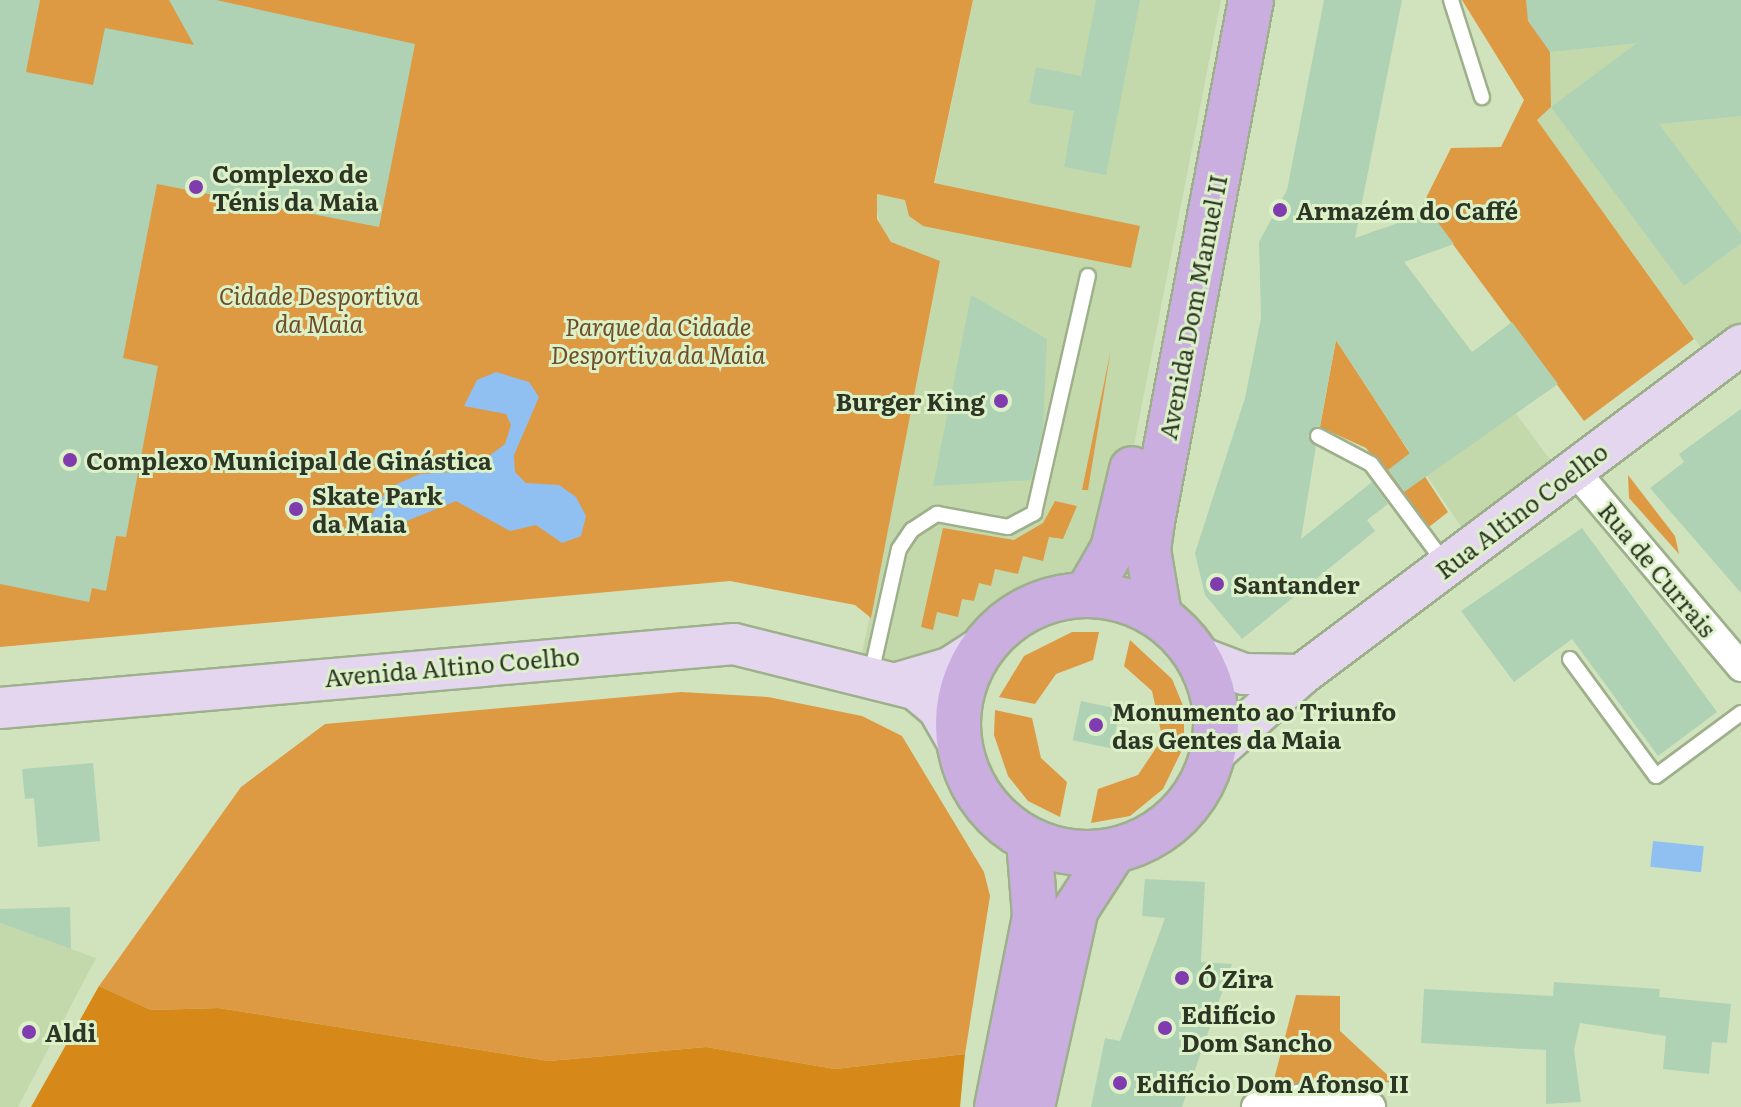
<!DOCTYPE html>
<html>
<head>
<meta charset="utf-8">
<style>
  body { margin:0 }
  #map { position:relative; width:1741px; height:1107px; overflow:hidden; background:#d0e3bd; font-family:Literata,serif }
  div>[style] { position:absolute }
  .built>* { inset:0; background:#c3d9ac }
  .green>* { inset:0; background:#de9943 }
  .forest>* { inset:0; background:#d68918 }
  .water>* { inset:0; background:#8fc0f1; transform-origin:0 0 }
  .building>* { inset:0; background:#afd2b4; transform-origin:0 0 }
  .roads { filter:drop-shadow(2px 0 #9eb08b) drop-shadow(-2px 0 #9eb08b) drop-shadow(0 2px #9eb08b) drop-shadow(0 -2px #9eb08b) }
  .service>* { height:14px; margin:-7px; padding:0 7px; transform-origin:7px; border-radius:7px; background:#fff }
  .minor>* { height:28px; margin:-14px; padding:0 14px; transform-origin:14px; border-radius:14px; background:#fff }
  .secondary>* { height:40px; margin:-20px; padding:0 20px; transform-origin:20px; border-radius:20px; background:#e4d6ef }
  .primary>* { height:44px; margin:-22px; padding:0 22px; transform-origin:22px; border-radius:22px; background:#c9aedf }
  .primary>.ring { margin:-22px; padding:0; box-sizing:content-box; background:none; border:44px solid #c9aedf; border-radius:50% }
  .dots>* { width:22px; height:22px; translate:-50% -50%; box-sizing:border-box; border:4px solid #ddf1c9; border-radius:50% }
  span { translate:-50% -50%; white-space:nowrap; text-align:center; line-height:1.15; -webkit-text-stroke:6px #ddf1c9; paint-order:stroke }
  .poi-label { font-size:24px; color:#2d3525; font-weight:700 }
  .left { translate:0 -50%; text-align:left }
  .right { translate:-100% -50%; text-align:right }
  .park-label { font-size:24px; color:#6f4e27; font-style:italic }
  .street-label { font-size:24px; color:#2d3525 }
</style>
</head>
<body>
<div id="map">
  <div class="built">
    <i style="clip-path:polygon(973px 0,1221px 0,1128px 476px,1085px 588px,1034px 599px,934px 670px,859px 669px,940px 262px,895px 246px,881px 229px,875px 202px,877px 194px,930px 205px)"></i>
    <i style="clip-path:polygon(1741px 0,1741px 341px,1712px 363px,1537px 120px,1551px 107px,1550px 52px)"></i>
    <i style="clip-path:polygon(1380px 229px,1562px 476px,1472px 543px,1336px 340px,1356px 238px)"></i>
    <i style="clip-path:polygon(0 923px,96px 958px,18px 1107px,0 1107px)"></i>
  </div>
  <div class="green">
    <i style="clip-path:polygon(0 0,973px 0,934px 183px,1140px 226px,1131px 268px,923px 226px,909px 216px,905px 200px,877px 194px,877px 219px,891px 242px,940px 261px,871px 618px,855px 605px,730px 581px,0 647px)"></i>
    <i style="clip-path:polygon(1462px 0,1526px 0,1550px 52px,1551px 107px,1537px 120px,1694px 339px,1584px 421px,1423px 204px,1451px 148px,1501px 147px,1524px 100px)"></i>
    <i style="clip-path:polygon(1336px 340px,1448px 512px,1429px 527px,1366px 448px,1320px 427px)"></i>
    <i style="clip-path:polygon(1111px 349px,1088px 490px,1082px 490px)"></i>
    <i style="clip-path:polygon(1628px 475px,1675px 536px,1679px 554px,1629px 498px)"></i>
    <i style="clip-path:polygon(1055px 501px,1077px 506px,1063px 539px,1049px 537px,1043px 561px,1023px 556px,1018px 574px,995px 569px,991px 586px,979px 583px,974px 601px,962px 599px,958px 617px,937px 612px,933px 630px,921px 627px,943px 528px,1014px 540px,1043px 523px)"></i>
    <i style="clip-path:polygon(1072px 632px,1099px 632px,1093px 660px,1056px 674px,1035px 704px,999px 697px,1024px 656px)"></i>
    <i style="clip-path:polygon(1130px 640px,1172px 679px,1184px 708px,1184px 737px,1161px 732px,1152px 691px,1124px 666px)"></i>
    <i style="clip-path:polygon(681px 692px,768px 697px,862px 716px,902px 736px,984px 872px,990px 896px,965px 1054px,835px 1069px,706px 1047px,549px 1061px,219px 1008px,151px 1010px,99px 986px,241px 787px,325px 724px)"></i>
    <i style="clip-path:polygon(995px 710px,1032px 718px,1041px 758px,1067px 782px,1060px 817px,1028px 801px,1008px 776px,994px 735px)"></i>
    <i style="clip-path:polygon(1158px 745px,1182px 750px,1163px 789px,1130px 816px,1091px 823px,1098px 789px,1138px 775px)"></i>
    <i style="clip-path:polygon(1296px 995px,1340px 996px,1340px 1031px,1395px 1082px,1272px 1087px)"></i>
  </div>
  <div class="forest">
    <i style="clip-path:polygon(99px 986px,151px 1010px,219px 1008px,549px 1061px,706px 1047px,835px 1069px,965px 1054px,960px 1107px,31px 1107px)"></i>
  </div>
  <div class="water">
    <i style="clip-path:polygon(496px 372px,529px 382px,539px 397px,514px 455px,515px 472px,526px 483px,559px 485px,576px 497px,586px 516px,581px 536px,562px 543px,536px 525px,510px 531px,456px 501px,382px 531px,371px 516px,388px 488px,420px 474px,469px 471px,505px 444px,511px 425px,506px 414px,464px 406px,477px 380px)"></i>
    <i style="left:1653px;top:841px;width:51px;height:26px;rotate:6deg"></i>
  </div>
  <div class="building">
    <i style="clip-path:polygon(0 0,40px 0,26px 72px,93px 85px,105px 28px,194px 45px,169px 0,216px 0,415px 44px,379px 227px,157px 184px,123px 358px,158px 366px,126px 537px,116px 536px,106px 591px,92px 588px,89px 602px,0 584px)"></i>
    <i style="clip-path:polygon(1096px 0,1140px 0,1106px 175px,1064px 167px,1074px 111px,1029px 103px,1036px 67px,1081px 76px)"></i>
    <i style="clip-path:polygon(1324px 0,1402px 0,1355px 238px,1430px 212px,1454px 244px,1404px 262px,1472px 352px,1512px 322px,1558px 384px,1404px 492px,1388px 470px,1410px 453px,1336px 340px,1320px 426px,1308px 436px,1316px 446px,1301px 539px,1372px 482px,1388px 504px,1367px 520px,1375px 531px,1242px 639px,1205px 595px,1195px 553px,1245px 398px,1261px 318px,1259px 242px,1287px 190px)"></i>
    <i style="clip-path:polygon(1526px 0,1741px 0,1741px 116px,1659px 124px,1741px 234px,1741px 243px,1684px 286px,1551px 107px,1637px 43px,1550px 52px,1528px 21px)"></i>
    <i style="clip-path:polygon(971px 295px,1047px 339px,1043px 428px,1031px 480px,933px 486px)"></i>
    <i style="clip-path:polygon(1741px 409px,1741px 593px,1650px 488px,1684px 462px,1679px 454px)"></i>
    <i style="clip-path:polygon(1582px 528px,1717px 712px,1658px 756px,1572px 639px,1514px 682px,1461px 611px)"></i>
    <i style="left:1081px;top:701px;width:40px;height:40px;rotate:12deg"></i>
    <i style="clip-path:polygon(93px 763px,100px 841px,38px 847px,34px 798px,25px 799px,22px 769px)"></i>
    <i style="clip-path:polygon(1145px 879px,1205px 882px,1201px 962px,1232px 964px,1182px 1107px,1091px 1107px,1105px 1038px,1120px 1041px,1165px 918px,1142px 916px)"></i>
    <i style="clip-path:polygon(70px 907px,71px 949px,0 923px,0 909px)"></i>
    <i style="clip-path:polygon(1554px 982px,1660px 989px,1659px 997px,1731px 1004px,1727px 1043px,1712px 1042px,1709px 1074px,1663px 1069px,1666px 1036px,1580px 1023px,1574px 1050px,1581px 1102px,1546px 1104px,1546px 1050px,1421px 1043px,1424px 989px,1553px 996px)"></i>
  </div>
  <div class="roads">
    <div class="service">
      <i style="left:1451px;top:0;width:102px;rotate:72.3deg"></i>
      <i style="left:1318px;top:436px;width:60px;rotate:27.8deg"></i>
      <i style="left:1371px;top:464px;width:122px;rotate:53.3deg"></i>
      <i style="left:1570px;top:659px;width:145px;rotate:53.7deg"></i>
      <i style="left:1656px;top:776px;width:106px;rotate:-36.5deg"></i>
      <i style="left:871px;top:674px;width:128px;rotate:-77.4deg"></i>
      <i style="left:899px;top:549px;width:23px;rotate:-56deg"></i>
      <i style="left:912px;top:530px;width:30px;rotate:-33deg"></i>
      <i style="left:937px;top:514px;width:72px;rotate:10.4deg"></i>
      <i style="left:1008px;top:527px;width:30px;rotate:-28deg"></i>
      <i style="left:1034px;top:513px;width:243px;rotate:-77.2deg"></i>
    </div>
    <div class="minor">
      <i style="left:1575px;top:471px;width:257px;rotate:49.7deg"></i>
      <i style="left:1256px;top:1107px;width:70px;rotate:-10.7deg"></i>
      <i style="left:1325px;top:1094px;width:48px;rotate:15.8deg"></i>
    </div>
    <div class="secondary">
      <i style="left:1199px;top:657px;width:48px;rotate:20.7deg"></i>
      <i style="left:1244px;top:674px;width:57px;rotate:1deg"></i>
      <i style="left:901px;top:682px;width:50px;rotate:-16.3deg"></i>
      <i style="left:949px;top:668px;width:43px;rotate:-32.6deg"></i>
      <i style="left:0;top:708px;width:737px;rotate:-4.98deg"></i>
      <i style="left:734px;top:644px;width:187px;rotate:14deg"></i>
      <i style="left:915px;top:689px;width:30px;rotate:40deg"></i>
      <i style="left:938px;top:708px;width:48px;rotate:60.3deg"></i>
      <i style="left:1215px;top:752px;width:115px;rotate:-41.8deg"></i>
      <i style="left:1301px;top:675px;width:550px;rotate:-36.87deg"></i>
    </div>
    <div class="primary">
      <i style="left:1087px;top:594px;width:52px;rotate:-60deg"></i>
      <i style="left:1113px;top:549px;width:82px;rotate:-76.6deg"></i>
      <i class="ring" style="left:958px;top:595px;width:214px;height:214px"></i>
      <i style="left:1159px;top:615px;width:66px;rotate:-99.6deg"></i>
      <i style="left:1148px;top:550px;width:28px;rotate:-82deg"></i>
      <i style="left:1152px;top:522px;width:531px;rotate:-79.26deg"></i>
      <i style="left:997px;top:1107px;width:195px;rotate:-78.7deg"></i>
      <i style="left:1035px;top:916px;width:76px;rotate:-94.5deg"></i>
      <i style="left:1032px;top:1107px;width:203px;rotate:-77.5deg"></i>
      <i style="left:1076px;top:909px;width:68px;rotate:-57deg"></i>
    </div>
  </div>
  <div class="dots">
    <i style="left:196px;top:187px;background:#803bae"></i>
    <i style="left:1280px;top:210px;background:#803bae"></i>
    <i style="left:1001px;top:401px;background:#803bae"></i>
    <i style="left:70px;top:460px;background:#803bae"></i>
    <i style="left:296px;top:509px;background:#803bae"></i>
    <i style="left:1217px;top:584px;background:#803bae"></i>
    <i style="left:1096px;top:725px;background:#803bae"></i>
    <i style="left:1182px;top:978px;background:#803bae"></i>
    <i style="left:1165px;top:1028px;background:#803bae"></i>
    <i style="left:29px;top:1032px;background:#803bae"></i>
    <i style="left:1120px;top:1083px;background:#803bae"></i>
  </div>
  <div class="poi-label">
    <span class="left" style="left:212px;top:187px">Complexo de<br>Ténis da Maia</span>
    <span class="left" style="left:1296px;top:210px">Armazém do Caffé</span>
    <span class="right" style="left:985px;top:401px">Burger King</span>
    <span class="left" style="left:86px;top:460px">Complexo Municipal de Ginástica</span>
    <span class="left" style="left:312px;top:509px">Skate Park<br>da Maia</span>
    <span class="left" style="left:1233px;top:584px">Santander</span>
    <span class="left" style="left:1112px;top:725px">Monumento ao Triunfo<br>das Gentes da Maia</span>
    <span class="left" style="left:1198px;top:978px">Ó Zira</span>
    <span class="left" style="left:1181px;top:1028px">Edifício<br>Dom Sancho</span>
    <span class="left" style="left:45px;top:1032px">Aldi</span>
    <span class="left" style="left:1136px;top:1083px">Edifício Dom Afonso II</span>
  </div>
  <div class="park-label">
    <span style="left:319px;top:309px">Cidade Desportiva<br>da Maia</span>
    <span style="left:658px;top:340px">Parque da Cidade<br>Desportiva da Maia</span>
  </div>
  <div class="street-label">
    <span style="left:1192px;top:307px;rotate:-79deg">Avenida Dom Manuel II</span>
    <span style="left:1521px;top:510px;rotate:-37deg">Rua Altino Coelho</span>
    <span style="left:1658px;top:569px;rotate:50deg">Rua de Currais</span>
    <span style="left:452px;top:666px;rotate:-5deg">Avenida Altino Coelho</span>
  </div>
</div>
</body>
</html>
